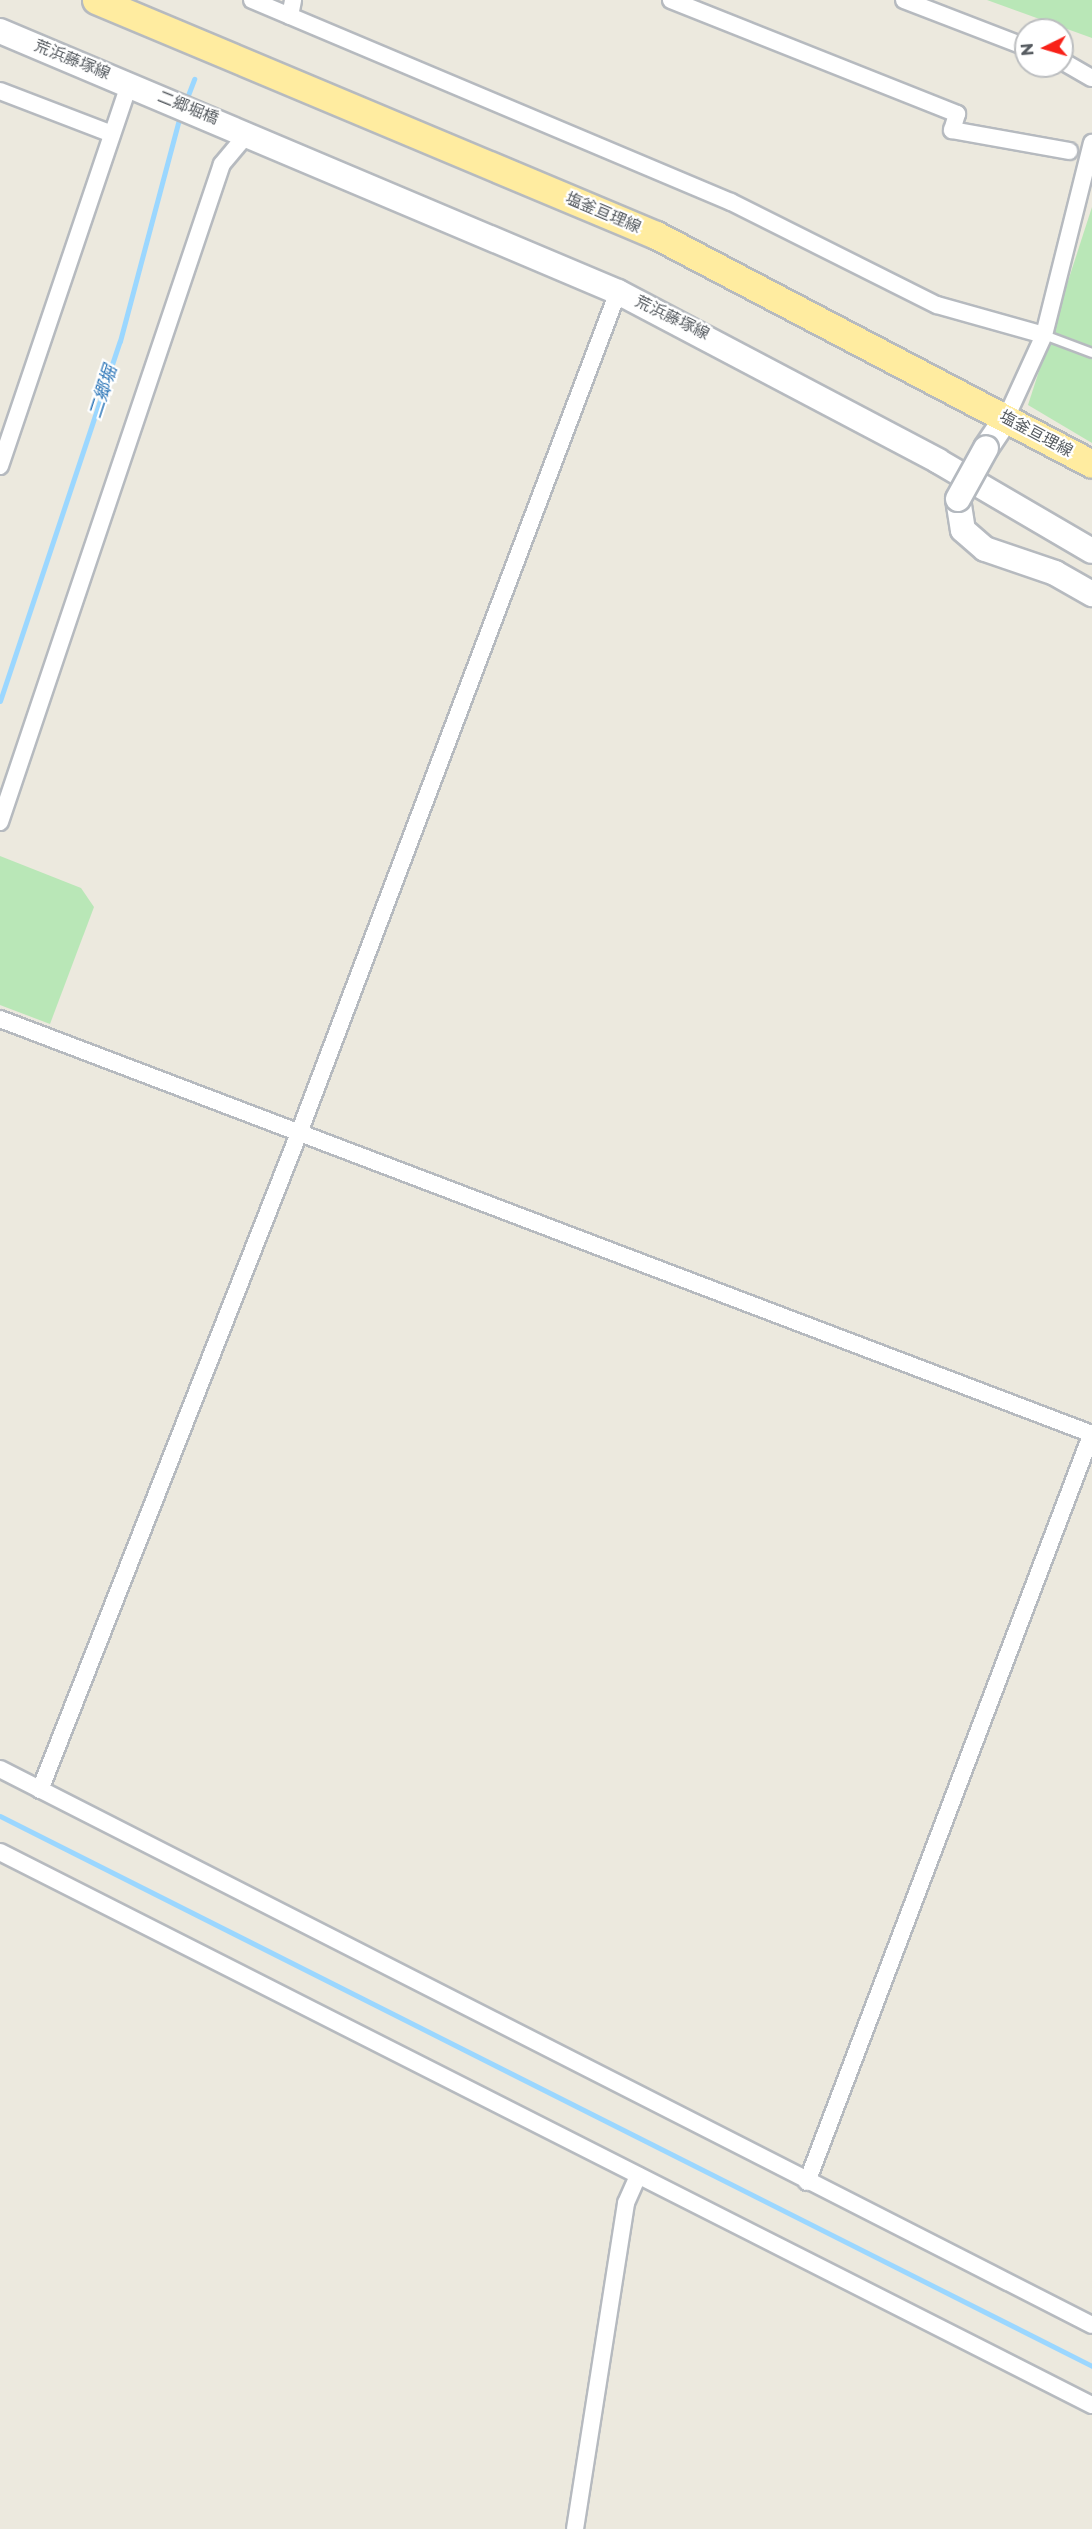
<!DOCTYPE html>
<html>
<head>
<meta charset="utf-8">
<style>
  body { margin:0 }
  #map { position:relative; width:1092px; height:2529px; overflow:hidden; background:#ece9de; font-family:Montserrat,"Noto Sans JP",sans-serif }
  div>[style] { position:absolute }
  .green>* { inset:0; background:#b9e7b7 }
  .stream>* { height:5px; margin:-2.5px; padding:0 2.5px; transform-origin:2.5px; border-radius:2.5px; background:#9bd7ff }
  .roads { filter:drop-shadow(2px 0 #b6babf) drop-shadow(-2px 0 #b6babf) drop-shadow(0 2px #b6babf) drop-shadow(0 -2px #b6babf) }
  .lane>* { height:8px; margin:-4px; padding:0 4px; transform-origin:4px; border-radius:4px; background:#fff }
  .street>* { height:16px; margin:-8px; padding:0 8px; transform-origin:8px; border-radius:8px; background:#fff }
  .secondary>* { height:24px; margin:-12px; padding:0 12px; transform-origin:12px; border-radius:12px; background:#fff }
  .primary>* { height:27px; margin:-13.5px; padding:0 13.5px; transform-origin:13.5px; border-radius:13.5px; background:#ffeca0 }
  .bridges { filter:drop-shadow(2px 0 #b4b9bf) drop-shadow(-2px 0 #b4b9bf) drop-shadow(0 2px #b4b9bf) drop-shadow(0 -2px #b4b9bf) }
  .secondary-bridge>* { height:24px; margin:-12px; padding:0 12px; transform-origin:12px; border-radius:12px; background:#fff }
  span { translate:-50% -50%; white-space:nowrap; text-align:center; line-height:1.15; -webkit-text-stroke:4.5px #fff; paint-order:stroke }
  .street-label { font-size:16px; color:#575c61 }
  .water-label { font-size:18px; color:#3078b9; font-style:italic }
  .north { position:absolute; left:1014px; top:18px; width:60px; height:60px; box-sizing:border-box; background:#fff; border:2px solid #bcbec0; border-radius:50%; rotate:265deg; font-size:16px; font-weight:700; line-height:24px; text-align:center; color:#575c61 }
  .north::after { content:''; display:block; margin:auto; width:21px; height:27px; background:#f82118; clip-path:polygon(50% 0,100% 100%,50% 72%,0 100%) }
</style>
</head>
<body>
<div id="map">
  <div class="green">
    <i style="clip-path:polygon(987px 0,1092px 0,1092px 38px)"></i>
    <i style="clip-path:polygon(1092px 207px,1092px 443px,1028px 405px)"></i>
    <i style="clip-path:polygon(0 856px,81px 888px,94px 907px,50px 1024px,0 1005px)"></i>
  </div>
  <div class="stream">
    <i style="left:185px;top:103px;width:26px;rotate:-69deg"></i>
    <i style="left:0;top:701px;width:379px;rotate:-71.6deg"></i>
    <i style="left:120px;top:341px;width:234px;rotate:-75.1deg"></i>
    <i style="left:0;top:1816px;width:1223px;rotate:26.73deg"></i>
  </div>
  <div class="roads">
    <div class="lane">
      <i style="left:1044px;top:335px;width:51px;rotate:20.6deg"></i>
    </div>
    <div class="street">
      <i style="left:252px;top:0;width:520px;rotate:22.87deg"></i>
      <i style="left:731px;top:202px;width:230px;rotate:26.6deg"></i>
      <i style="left:937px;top:305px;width:111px;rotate:15.7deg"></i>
      <i style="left:671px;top:0;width:308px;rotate:21.7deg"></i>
      <i style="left:957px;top:114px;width:17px;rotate:107deg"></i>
      <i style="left:952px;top:130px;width:119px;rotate:10.2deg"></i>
      <i style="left:904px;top:0;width:131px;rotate:21.1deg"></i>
      <i style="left:290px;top:16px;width:16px;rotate:-79deg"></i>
      <i style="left:1062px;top:61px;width:34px;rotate:30deg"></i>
      <i style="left:0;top:91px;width:120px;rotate:21deg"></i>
      <i style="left:1006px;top:418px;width:91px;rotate:-65.4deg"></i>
      <i style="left:1044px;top:335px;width:198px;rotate:-76deg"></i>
      <i style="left:0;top:466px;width:403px;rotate:-71.3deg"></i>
      <i style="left:0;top:822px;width:694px;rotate:-71.36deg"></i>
      <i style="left:222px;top:164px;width:39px;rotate:-50deg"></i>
      <i style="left:0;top:1019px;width:1168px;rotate:20.81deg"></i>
      <i style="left:0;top:1769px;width:1225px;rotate:26.98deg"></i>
      <i style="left:40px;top:1790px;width:706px;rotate:-68.48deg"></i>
      <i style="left:299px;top:1133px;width:899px;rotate:-69.23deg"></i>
      <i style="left:0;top:1852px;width:1224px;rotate:26.86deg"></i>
      <i style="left:807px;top:2182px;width:801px;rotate:-69.17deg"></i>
      <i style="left:575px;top:2529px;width:330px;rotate:-81.1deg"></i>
      <i style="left:626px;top:2203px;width:30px;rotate:-66deg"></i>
    </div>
    <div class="secondary">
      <i style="left:0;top:31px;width:671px;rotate:22.9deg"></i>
      <i style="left:618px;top:292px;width:362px;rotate:27.8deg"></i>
      <i style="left:938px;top:461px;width:178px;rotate:30.3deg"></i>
      <i style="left:986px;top:448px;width:36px;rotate:-56deg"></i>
      <i style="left:958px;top:499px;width:31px;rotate:81deg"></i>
      <i style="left:963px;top:530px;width:29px;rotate:41deg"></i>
      <i style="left:985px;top:549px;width:74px;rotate:18.9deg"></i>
      <i style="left:1055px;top:573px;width:43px;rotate:29.6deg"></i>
    </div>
    <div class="primary">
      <i style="left:96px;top:0;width:607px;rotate:22.77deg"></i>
      <i style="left:656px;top:235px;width:492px;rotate:27.7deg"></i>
    </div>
  </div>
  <div class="bridges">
    <div class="secondary-bridge">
      <i style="left:958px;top:499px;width:58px;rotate:-61.2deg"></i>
    </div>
  </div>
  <div class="street-label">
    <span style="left:72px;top:60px;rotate:22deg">荒浜藤塚線</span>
    <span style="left:188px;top:108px;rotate:22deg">二郷堀橋</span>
    <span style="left:603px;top:213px;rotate:23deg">塩釜亘理線</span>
    <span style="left:672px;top:318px;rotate:26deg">荒浜藤塚線</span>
    <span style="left:1036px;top:434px;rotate:28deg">塩釜亘理線</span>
  </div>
  <div class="water-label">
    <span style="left:103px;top:392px;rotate:-72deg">二郷堀</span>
  </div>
  <div class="north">N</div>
</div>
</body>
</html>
